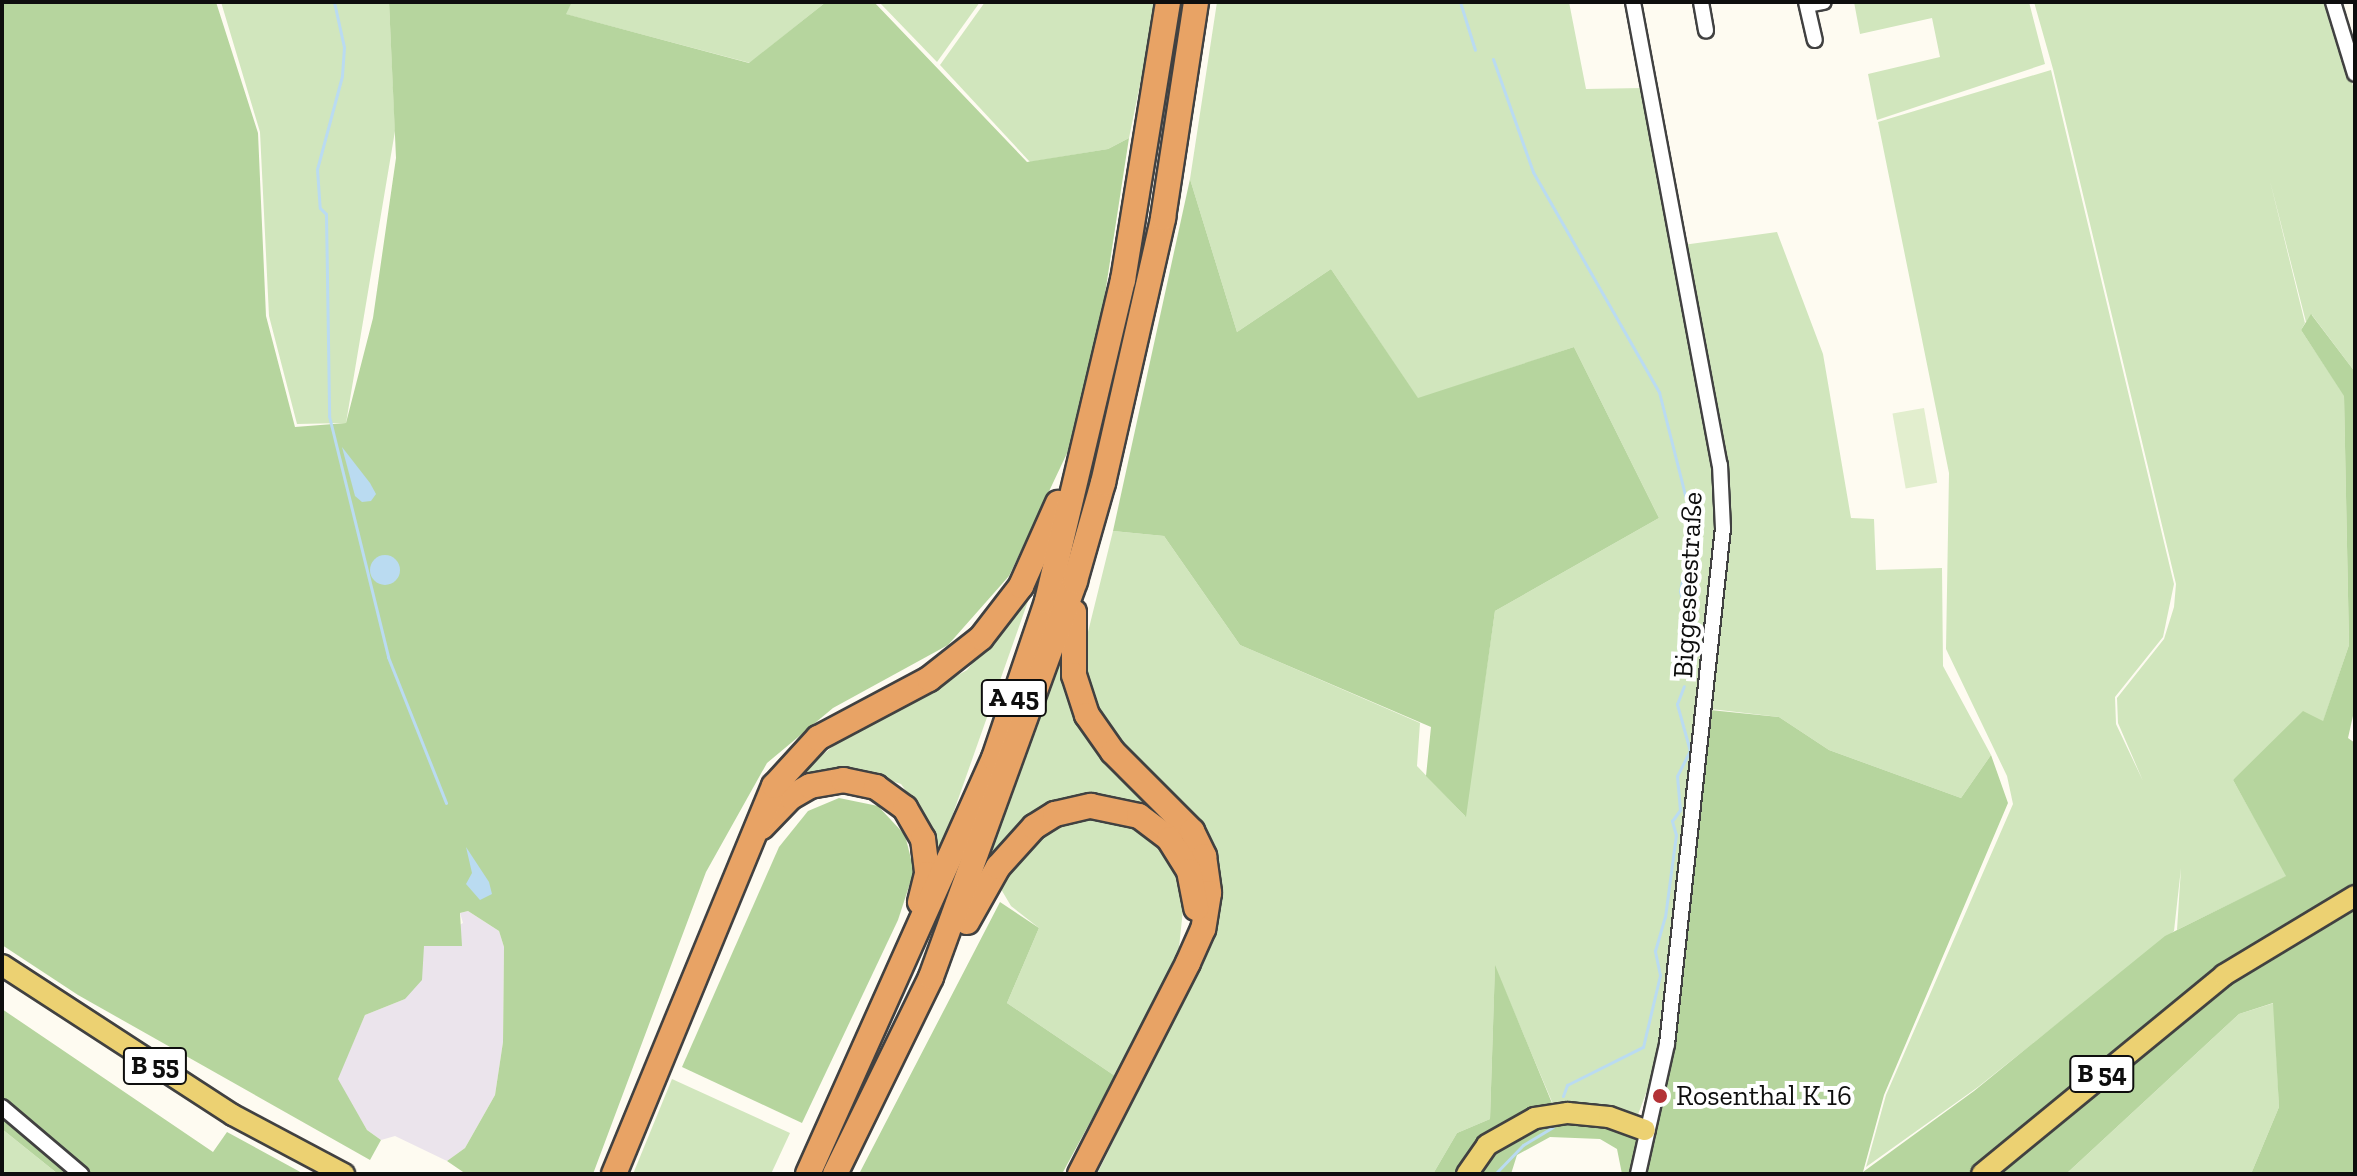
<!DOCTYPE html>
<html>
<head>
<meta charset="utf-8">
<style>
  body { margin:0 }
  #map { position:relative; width:2357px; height:1176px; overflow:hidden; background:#fefbf1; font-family:"Zilla Slab",serif }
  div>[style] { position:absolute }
  .industrial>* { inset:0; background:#ebe4ec }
  .green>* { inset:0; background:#d1e6bd }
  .forest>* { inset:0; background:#b6d59e }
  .pitch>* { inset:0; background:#e2eece; transform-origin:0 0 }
  .water>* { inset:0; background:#badbf1 }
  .round { border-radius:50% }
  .stream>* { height:3px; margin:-1.5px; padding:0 1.5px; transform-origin:1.5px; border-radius:1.5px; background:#badbf1 }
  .roads { filter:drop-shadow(2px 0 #414141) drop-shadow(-2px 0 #414141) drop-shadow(0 2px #414141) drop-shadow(0 -2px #414141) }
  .street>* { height:14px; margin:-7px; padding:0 7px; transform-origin:7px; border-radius:7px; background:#fff }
  .primary>* { height:20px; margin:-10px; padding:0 10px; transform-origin:10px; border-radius:10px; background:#ecd172 }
  .highway>* { height:24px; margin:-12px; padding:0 12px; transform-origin:12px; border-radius:12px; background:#e8a365 }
  .dots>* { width:22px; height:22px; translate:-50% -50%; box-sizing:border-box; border:4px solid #fff; border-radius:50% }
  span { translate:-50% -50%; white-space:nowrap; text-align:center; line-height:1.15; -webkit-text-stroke:8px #fff; paint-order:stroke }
  .shield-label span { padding:2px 6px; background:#fff; border:2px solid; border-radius:6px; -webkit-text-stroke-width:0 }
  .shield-label { font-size:26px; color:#0e0e0e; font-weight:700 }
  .street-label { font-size:28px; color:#0e0e0e }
  .poi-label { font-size:28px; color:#0e0e0e }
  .left { translate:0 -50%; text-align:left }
  .frame { position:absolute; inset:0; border:4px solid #0e0e0e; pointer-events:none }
</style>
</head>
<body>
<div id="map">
  <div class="industrial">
    <i style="clip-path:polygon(468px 911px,499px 931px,504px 947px,503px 1042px,495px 1095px,465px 1148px,447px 1161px,395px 1136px,381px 1140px,367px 1130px,337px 1079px,365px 1015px,405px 999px,423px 946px,463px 923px,460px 913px)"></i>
  </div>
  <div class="green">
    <i style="clip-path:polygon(221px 2px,389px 2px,395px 131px,346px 423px,297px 424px,269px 316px,260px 132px)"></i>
    <i style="clip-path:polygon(572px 2px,826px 2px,750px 63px,565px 14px)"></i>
    <i style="clip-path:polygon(879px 2px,980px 2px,937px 62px)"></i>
    <i style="clip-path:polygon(985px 2px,1157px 2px,1129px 138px,1108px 149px,1030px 162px,940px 65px)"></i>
    <i style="clip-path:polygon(1217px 2px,1569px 2px,1586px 89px,1642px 88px,1715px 467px,1718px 529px,1658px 1061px,1636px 1120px,1555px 1109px,1495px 967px,1490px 1119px,1457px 1133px,1433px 1174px,1097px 1174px,1216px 934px,1219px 895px,1105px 731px,1087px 684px,1087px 636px,1113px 531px,1164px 536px,1240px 645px,1420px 723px,1417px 766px,1465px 816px,1495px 611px,1659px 518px,1574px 347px,1418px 399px,1331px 269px,1237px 332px,1190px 179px)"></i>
    <i style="clip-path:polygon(1854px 2px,2029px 2px,2045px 64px,1877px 120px,1868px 74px,1940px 57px,1932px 18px,1860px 34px)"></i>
    <i style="clip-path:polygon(2034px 2px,2327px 2px,2353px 86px,2355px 372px,2312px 315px,2306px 322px,2270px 181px,2305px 323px,2301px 330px,2344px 395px,2349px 645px,2323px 722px,2233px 780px,2287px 876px,2177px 930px,2181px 868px,2174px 931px,1978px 1087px,1866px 1167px,1886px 1095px,2013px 804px,2007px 776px,1946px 649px,1949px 473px,1878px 122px,2051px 70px,2174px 584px,2163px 637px,2115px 697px,2116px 724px,2143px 781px,2118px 723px,2117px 698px,2164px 639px,2174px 607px,2176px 584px,2053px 69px)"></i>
    <i style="clip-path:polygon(1777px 232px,1823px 354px,1851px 518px,1874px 519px,1876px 570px,1942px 568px,1943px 666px,1991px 755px,1961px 798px,1829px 750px,1779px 717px,1711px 709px,1729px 528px,1683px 245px)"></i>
    <i style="clip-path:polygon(1033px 587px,937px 859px,931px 826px,901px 784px,850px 768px,798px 774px,836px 744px,967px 670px)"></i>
    <i style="clip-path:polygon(1066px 643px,1068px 699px,1094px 744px,1169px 820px,1189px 853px,1178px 957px,1115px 1076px,1007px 1003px,1039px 928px,1011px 906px,986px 864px)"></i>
    <i style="clip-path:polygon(2274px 1003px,2279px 1107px,2251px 1174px,2066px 1174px,2239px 1014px)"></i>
    <i style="clip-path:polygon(672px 1079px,790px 1133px,771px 1174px,633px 1174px)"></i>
    <i style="clip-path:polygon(2px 1129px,58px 1174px,2px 1174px)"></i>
  </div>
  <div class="forest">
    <i style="clip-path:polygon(2px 2px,216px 2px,258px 133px,266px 316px,295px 427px,346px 423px,373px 318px,396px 158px,389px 2px,572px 2px,566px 14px,749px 63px,826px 2px,874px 2px,1027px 162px,1108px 149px,1129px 138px,1087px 411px,1009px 576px,948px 645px,833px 708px,767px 763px,706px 872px,593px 1174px,466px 1174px,447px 1161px,465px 1148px,495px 1095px,503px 1042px,504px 947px,499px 931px,468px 911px,460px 913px,462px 946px,424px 946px,422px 980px,405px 999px,365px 1015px,338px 1079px,367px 1130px,381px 1140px,370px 1160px,78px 995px,2px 945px)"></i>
    <i style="clip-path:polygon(1190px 179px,1237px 332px,1331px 269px,1418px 398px,1574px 347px,1659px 518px,1495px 611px,1466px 817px,1426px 776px,1431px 727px,1240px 645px,1164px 536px,1113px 531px)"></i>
    <i style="clip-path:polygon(2311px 314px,2355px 372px,2355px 707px,2348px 738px,2355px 743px,2355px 1174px,2251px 1174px,2279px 1107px,2273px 1003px,2239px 1014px,2066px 1174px,1622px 1174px,1617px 1149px,1600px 1139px,1550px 1137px,1517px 1155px,1511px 1174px,1433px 1174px,1457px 1133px,1490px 1119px,1495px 965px,1554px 1108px,1644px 1127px,1673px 1044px,1710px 710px,1779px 717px,1829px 750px,1961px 798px,1991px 755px,2008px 803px,1884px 1095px,1863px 1172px,1974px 1091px,2165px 936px,2286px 876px,2233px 780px,2303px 711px,2323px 721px,2349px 645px,2344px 396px,2301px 330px)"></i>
    <i style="clip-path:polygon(839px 798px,878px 806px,905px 835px,914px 871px,898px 920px,802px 1123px,682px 1067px,779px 847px,808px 811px)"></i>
    <i style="clip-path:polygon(1000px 902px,1039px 928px,1007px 1003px,1115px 1076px,1062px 1174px,859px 1174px)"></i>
    <i style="clip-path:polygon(2px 1009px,213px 1152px,227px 1132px,304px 1174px,58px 1174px,2px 1129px)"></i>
  </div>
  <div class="pitch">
    <i style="left:1924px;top:408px;width:76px;height:32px;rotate:80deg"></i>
  </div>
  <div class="water">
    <i style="clip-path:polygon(342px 447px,370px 483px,376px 494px,371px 501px,362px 502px,355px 496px)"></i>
    <i class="round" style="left:370px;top:555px;width:30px;height:30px"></i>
    <i style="clip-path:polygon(466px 847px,489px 882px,492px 894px,480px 900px,466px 884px,472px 873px)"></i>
  </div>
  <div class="stream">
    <i style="left:334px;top:2px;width:46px;rotate:77.5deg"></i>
    <i style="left:344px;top:47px;width:29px;rotate:94deg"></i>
    <i style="left:342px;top:76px;width:96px;rotate:105deg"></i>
    <i style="left:317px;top:169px;width:39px;rotate:86deg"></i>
    <i style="left:320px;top:208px;width:8px;rotate:45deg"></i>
    <i style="left:326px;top:214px;width:202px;rotate:89.1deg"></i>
    <i style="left:329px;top:416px;width:248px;rotate:76.2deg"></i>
    <i style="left:388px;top:657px;width:157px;rotate:68.3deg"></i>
    <i style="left:1460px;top:2px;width:50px;rotate:72.6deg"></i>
    <i style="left:1493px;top:59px;width:120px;rotate:70.5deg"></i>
    <i style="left:1533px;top:172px;width:254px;rotate:60.2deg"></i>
    <i style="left:1659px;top:392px;width:138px;rotate:75.8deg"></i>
    <i style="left:1693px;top:526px;width:66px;rotate:101.3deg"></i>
    <i style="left:1680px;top:591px;width:52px;rotate:76.8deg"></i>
    <i style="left:1692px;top:642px;width:19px;rotate:99deg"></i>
    <i style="left:1563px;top:1096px;width:12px;rotate:-70deg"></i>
    <i style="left:1567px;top:1085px;width:85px;rotate:-26.6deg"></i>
    <i style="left:1643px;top:1047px;width:74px;rotate:-76.7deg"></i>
    <i style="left:1660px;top:975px;width:25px;rotate:-102deg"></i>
    <i style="left:1655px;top:951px;width:35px;rotate:-74deg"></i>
    <i style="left:1665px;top:917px;width:83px;rotate:-82.4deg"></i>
    <i style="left:1676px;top:835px;width:15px;rotate:-106deg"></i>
    <i style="left:1672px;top:821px;width:14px;rotate:-54deg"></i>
    <i style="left:1680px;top:810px;width:34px;rotate:-95deg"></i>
    <i style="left:1677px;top:776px;width:28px;rotate:-63deg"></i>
    <i style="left:1690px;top:751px;width:49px;rotate:-105.5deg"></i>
    <i style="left:1677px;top:704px;width:19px;rotate:-69deg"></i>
    <i style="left:1495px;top:1174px;width:40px;rotate:-46deg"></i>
    <i style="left:1523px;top:1145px;width:35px;rotate:-31deg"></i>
  </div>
  <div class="roads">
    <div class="street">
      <i style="left:1633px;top:2px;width:471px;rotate:79.4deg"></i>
      <i style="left:1720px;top:465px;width:63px;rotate:87.3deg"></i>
      <i style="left:1723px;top:528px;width:519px;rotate:96.19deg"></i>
      <i style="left:1667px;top:1044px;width:133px;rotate:102.6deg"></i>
      <i style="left:1701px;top:2px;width:29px;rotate:80deg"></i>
      <i style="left:1806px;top:2px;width:39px;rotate:77deg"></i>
      <i style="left:2333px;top:2px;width:75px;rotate:73deg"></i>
      <i style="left:1808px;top:5px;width:16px;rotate:-11deg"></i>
      <i style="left:2px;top:1107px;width:104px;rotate:40.3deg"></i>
    </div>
    <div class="primary">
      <i style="left:2px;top:965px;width:275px;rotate:33deg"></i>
      <i style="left:233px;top:1115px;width:126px;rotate:28deg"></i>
      <i style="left:1467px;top:1174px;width:35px;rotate:-55deg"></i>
      <i style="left:1487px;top:1145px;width:55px;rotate:-29.4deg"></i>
      <i style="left:1535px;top:1118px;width:33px;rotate:-9deg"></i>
      <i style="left:1568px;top:1113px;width:41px;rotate:5.6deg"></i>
      <i style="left:1609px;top:1117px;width:38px;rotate:20deg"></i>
      <i style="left:1982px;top:1174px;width:313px;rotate:-39.4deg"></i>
      <i style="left:2224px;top:975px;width:153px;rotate:-31.1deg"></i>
    </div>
    <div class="highway">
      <i style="left:1074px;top:612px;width:63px;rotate:90deg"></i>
      <i style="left:1074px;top:675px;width:42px;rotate:72deg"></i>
      <i style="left:1087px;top:715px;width:45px;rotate:54.9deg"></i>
      <i style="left:1113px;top:752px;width:112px;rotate:45deg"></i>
      <i style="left:1192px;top:831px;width:28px;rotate:64deg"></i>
      <i style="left:1204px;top:856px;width:37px;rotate:82deg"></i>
      <i style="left:1209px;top:893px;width:36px;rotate:99deg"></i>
      <i style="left:1203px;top:929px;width:37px;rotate:114deg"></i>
      <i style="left:1188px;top:963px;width:237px;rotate:117.1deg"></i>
      <i style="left:762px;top:827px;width:42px;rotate:-46deg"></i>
      <i style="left:791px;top:797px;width:22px;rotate:-30deg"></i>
      <i style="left:810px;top:786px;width:34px;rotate:-10deg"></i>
      <i style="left:843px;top:780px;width:34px;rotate:12deg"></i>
      <i style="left:876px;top:787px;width:36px;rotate:36deg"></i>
      <i style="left:905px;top:808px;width:36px;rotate:60deg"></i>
      <i style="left:923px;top:839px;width:35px;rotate:83deg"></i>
      <i style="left:927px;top:874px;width:29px;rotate:104deg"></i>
      <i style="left:967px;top:922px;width:63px;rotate:-60.6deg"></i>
      <i style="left:998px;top:867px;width:54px;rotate:-48deg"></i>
      <i style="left:1034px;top:827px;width:25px;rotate:-32deg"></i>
      <i style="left:1055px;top:814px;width:37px;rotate:-13deg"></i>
      <i style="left:1091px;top:806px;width:49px;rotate:11.8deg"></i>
      <i style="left:1139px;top:816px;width:38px;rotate:37deg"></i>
      <i style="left:1169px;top:839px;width:38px;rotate:58deg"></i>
      <i style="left:1189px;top:871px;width:38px;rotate:79deg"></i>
      <i style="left:614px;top:1174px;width:420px;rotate:-67.6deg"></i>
      <i style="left:774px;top:786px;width:65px;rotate:-47.5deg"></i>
      <i style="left:818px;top:738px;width:126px;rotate:-28deg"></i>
      <i style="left:929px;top:679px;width:66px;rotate:-38.3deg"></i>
      <i style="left:981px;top:638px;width:66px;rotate:-52.4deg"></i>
      <i style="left:1021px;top:586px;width:91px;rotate:-66deg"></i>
      <i style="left:808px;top:1174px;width:456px;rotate:-65.9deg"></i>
      <i style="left:994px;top:758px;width:166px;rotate:-71.3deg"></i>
      <i style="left:1047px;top:601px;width:330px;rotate:-76.7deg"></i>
      <i style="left:1123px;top:280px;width:282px;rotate:-80.8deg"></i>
      <i style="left:835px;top:1174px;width:219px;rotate:-64deg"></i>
      <i style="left:931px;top:977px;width:421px;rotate:-70deg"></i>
      <i style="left:1075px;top:581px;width:102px;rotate:-74.1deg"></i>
      <i style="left:1103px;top:483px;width:272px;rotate:-77.2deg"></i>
      <i style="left:1163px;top:218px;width:219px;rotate:-81.3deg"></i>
    </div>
  </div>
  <div class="dots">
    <i style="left:1660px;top:1096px;background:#b33236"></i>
  </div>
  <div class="shield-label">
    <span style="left:1014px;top:698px">A 45</span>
    <span style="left:155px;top:1066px">B 55</span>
    <span style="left:2102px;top:1074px">B 54</span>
  </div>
  <div class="street-label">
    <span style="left:1688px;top:585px;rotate:-87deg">Biggeseestraße</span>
  </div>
  <div class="poi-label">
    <span class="left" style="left:1676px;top:1096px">Rosenthal K 16</span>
  </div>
  <div class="frame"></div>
</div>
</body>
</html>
